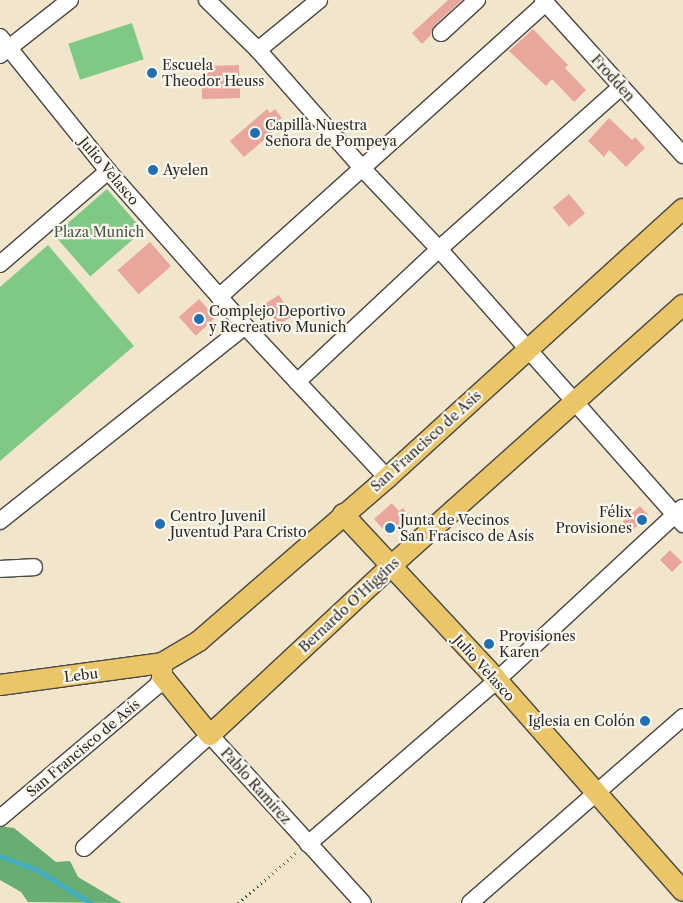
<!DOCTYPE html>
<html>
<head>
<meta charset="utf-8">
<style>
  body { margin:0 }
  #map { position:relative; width:683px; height:903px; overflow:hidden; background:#f1e6cb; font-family:"Libre Caslon Text",serif }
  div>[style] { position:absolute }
  .green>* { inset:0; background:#80c985; transform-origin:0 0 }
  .forest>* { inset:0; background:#68ad72 }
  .stream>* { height:4.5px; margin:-2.25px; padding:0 2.25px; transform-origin:2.25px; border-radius:2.25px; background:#43aec1 }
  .building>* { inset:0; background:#e9a69d; transform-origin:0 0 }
  .path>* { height:2.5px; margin-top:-1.25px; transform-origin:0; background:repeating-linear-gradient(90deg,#494743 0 1px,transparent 0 5px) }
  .roads { filter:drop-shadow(1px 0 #494743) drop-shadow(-1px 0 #494743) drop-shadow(0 1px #494743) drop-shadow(0 -1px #494743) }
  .minor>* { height:16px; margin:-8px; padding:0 8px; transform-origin:8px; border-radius:8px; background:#fff }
  .major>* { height:20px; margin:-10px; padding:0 10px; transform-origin:10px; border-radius:10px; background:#ebc669 }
  .dots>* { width:14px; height:14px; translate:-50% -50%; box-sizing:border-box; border:2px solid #fbf7ec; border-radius:50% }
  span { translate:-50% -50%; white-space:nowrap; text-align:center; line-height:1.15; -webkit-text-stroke:4.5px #fbf7ec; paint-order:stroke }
  .poi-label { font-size:14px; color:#2b2b2b }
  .left { translate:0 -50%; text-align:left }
  .right { translate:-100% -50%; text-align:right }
  .street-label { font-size:14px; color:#2b2b2b }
  .park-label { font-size:14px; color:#445a46 }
</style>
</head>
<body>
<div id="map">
  <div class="green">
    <i style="left:132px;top:23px;width:38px;height:67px;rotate:72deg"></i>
    <i style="left:107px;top:189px;width:55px;height:70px;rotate:49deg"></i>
    <i style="clip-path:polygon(48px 245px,134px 346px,0 461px,0 287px)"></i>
  </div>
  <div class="forest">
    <i style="clip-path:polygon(0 826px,14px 828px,56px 862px,70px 861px,78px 877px,122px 903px,28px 902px,21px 892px,0 880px)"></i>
  </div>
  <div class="stream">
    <i style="left:0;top:856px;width:38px;rotate:20deg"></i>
    <i style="left:36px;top:869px;width:65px;rotate:31.7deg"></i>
  </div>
  <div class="building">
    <i style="clip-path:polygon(448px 0,462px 0,434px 26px,431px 35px,422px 44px,412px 33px)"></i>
    <i style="clip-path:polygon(533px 29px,568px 65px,565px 68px,586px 90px,574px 102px,552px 79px,546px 86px,509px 51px)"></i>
    <i style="left:239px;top:65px;width:33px;height:38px;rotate:88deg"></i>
    <i style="clip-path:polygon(267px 109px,270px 113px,275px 109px,282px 118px,277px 122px,280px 126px,244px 157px,230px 141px)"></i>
    <i style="clip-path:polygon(609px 118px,632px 140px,635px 137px,645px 148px,626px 167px,609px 150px,604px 157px,588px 141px)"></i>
    <i style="left:569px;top:194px;width:25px;height:21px;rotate:50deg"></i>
    <i style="left:150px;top:242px;width:32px;height:43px;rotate:49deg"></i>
    <i style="left:279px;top:295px;width:25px;height:17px;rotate:58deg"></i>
    <i style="left:199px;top:299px;width:25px;height:27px;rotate:48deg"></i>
    <i style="clip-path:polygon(392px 503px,399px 511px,403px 508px,411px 518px,389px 536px,374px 519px)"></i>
    <i style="left:640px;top:506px;width:13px;height:23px;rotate:48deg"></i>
    <i style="left:670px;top:550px;width:17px;height:14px;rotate:45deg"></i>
  </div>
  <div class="path">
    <i style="left:238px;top:903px;width:78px;rotate:-40.8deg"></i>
  </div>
  <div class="roads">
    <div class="minor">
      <i style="left:207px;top:0;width:71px;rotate:44.4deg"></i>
      <i style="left:258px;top:50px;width:157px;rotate:48.6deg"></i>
      <i style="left:362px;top:168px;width:112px;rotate:46.5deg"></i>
      <i style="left:439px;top:249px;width:368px;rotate:48.4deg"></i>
      <i style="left:543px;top:0;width:209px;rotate:47.9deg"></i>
      <i style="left:441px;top:33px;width:49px;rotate:-42.5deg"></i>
      <i style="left:0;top:37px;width:172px;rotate:51.1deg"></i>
      <i style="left:108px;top:171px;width:207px;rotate:48.5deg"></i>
      <i style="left:245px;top:326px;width:208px;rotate:46.9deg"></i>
      <i style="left:258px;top:50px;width:79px;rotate:-39.3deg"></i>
      <i style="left:0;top:55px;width:89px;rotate:-38.2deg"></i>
      <i style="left:0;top:264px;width:143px;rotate:-40.7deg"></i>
      <i style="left:219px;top:297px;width:440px;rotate:-42deg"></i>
      <i style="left:297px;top:382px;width:195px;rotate:-43.1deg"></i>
      <i style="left:439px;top:249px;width:244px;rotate:-41.7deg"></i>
      <i style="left:0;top:521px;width:313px;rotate:-38.5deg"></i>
      <i style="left:0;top:569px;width:34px;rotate:-3deg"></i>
      <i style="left:0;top:818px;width:205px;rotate:-40.1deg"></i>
      <i style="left:157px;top:686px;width:11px;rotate:-63deg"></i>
      <i style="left:308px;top:844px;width:250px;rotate:-40.9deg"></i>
      <i style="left:497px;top:680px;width:253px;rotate:-42.9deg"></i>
      <i style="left:84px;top:848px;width:169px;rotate:-41.9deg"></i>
      <i style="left:210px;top:735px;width:227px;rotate:47.7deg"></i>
      <i style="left:470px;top:903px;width:283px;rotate:-41.1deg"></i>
    </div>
    <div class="major">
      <i style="left:343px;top:514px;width:226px;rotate:47.1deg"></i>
      <i style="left:497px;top:680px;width:281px;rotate:48.6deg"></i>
      <i style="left:162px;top:663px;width:13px;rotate:90deg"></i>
      <i style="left:162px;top:676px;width:76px;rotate:50.9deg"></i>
      <i style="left:210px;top:735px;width:248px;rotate:-43deg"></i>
      <i style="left:391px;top:566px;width:392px;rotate:-41.8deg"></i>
      <i style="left:0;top:685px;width:163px;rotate:-7.7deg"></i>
      <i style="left:162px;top:663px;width:43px;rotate:-30.7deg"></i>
      <i style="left:199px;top:641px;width:249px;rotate:-40.9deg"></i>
      <i style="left:387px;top:478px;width:400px;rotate:-42.3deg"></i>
    </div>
  </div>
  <div class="dots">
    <i style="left:152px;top:73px;background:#1f6fb2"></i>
    <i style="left:255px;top:133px;background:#1f6fb2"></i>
    <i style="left:153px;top:170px;background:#1f6fb2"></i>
    <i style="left:199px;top:319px;background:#1f6fb2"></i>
    <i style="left:642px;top:520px;background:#1f6fb2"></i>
    <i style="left:160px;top:524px;background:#1f6fb2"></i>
    <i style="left:390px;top:528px;background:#1f6fb2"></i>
    <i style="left:489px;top:644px;background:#1f6fb2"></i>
    <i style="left:645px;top:721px;background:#1f6fb2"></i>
  </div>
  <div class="poi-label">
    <span class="left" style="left:162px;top:73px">Escuela<br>Theodor Heuss</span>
    <span class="left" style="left:265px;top:133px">Capilla Nuestra<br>Señora de Pompeya</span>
    <span class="left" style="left:163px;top:170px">Ayelen</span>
    <span class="left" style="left:209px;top:319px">Complejo Deportivo<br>y Recreativo Munich</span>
    <span class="right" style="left:632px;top:520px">Félix<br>Provisiones</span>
    <span class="left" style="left:170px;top:524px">Centro Juvenil<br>Juventud Para Cristo</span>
    <span class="left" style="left:400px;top:528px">Junta de Vecinos<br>San Fracisco de Asís</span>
    <span class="left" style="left:499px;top:644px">Provisiones<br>Karen</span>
    <span class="right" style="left:635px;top:721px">Iglesia en Colón</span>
  </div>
  <div class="street-label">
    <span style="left:613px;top:78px;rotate:48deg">Frodden</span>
    <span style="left:109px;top:171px;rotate:50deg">Julio Velasco</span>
    <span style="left:426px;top:441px;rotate:-42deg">San Francisco de Asís</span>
    <span style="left:349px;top:605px;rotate:-43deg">Bernardo O'Higgins</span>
    <span style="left:484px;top:668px;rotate:48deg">Julio Velasco</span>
    <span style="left:81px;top:675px;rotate:-7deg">Lebu</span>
    <span style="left:83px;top:748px;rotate:-40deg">San Francisco de Asís</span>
    <span style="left:256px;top:786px;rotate:48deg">Pablo Ramírez</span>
  </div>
  <div class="park-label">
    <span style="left:99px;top:232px">Plaza Munich</span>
  </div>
</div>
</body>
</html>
